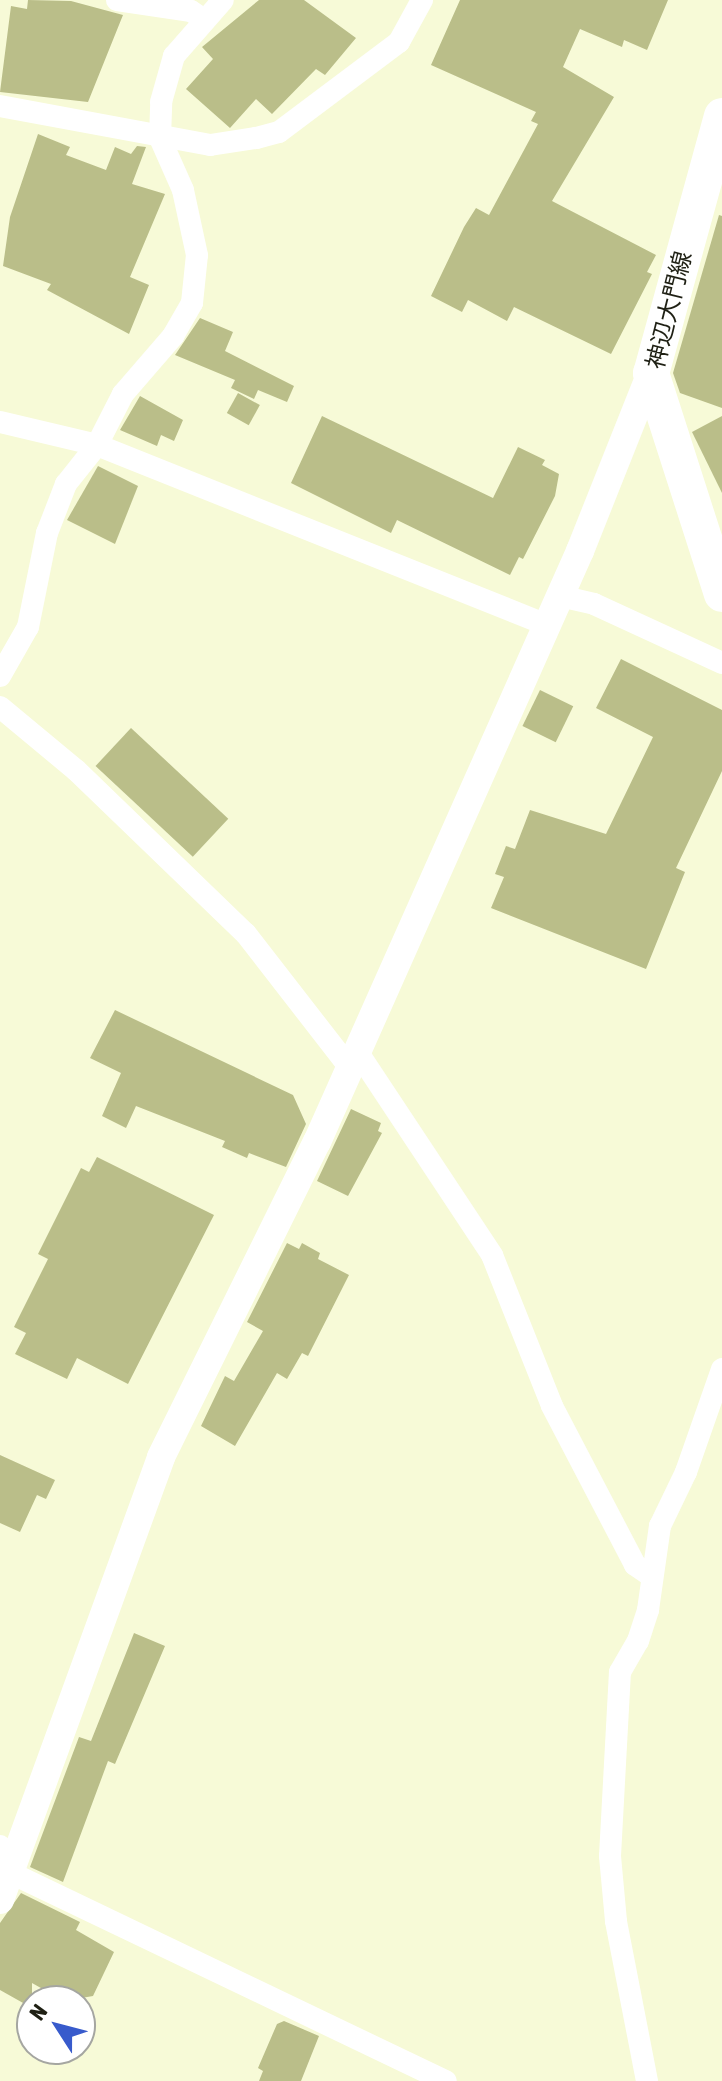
<!DOCTYPE html>
<html>
<head>
<meta charset="utf-8">
<style>
  body { margin:0 }
  #map { position:relative; width:722px; height:2081px; overflow:hidden; background:#f7fad7; font-family:"Asap Condensed","Noto Sans JP",sans-serif }
  div>[style] { position:absolute }
  .building>* { inset:0; background:#babe89; transform-origin:0 0 }
  .minor>* { height:22px; margin:-11px; padding:0 11px; transform-origin:11px; border-radius:11px; background:#fff }
  .tertiary>* { height:28px; margin:-14px; padding:0 14px; transform-origin:14px; border-radius:14px; background:#fff }
  .primary>* { height:36px; margin:-18px; padding:0 18px; transform-origin:18px; border-radius:18px; background:#fff }
  span { translate:-50% -50%; white-space:nowrap; text-align:center; line-height:1.15; -webkit-text-stroke:6px #fff; paint-order:stroke }
  .street-label { font-size:24px; color:#1f2014 }
  .north { position:absolute; left:16px; top:1985px; width:80px; height:80px; box-sizing:border-box; background:#fff; border:2px solid #a5a6a1; border-radius:50%; rotate:306deg; font-size:22px; font-weight:700; line-height:32px; text-align:center; color:#1f2014 }
  .north::after { content:''; display:block; margin:auto; width:28px; height:36px; background:#385bcc; clip-path:polygon(50% 0,100% 100%,50% 72%,0 100%) }
</style>
</head>
<body>
<div id="map">
  <div class="building">
    <i style="clip-path:polygon(28px 0,71px 1px,123px 15px,88px 102px,0 92px,11px 6px,27px 9px)"></i>
    <i style="clip-path:polygon(259px 0,304px 0,356px 38px,325px 75px,316px 69px,272px 114px,256px 99px,230px 128px,186px 89px,213px 59px,202px 47px)"></i>
    <i style="clip-path:polygon(460px 0,668px 0,647px 50px,624px 40px,622px 47px,580px 29px,563px 67px,614px 97px,552px 201px,656px 255px,647px 272px,652px 274px,611px 354px,514px 307px,507px 321px,468px 300px,462px 312px,431px 296px,464px 227px,476px 208px,489px 215px,538px 124px,531px 121px,536px 112px,431px 65px)"></i>
    <i style="clip-path:polygon(38px 134px,70px 147px,66px 155px,106px 170px,115px 147px,131px 154px,137px 146px,146px 147px,132px 184px,165px 194px,130px 277px,149px 285px,129px 334px,47px 290px,51px 284px,3px 266px,10px 217px)"></i>
    <i style="clip-path:polygon(719px 215px,722px 216px,722px 408px,680px 393px,673px 373px)"></i>
    <i style="clip-path:polygon(200px 318px,233px 332px,225px 351px,294px 386px,287px 402px,258px 390px,254px 399px,231px 388px,235px 380px,175px 355px)"></i>
    <i style="left:238px;top:393px;width:25px;height:23px;rotate:29deg"></i>
    <i style="clip-path:polygon(140px 396px,183px 420px,174px 441px,161px 435px,157px 446px,120px 430px)"></i>
    <i style="clip-path:polygon(322px 416px,493px 498px,518px 447px,545px 460px,542px 465px,559px 474px,555px 496px,523px 559px,519px 557px,510px 575px,397px 520px,391px 533px,291px 483px)"></i>
    <i style="clip-path:polygon(722px 416px,722px 493px,692px 432px)"></i>
    <i style="clip-path:polygon(98px 466px,138px 486px,115px 544px,67px 520px)"></i>
    <i style="clip-path:polygon(621px 659px,722px 710px,722px 771px,676px 868px,685px 872px,646px 969px,491px 908px,504px 877px,495px 874px,506px 846px,515px 849px,530px 810px,606px 834px,653px 737px,596px 708px)"></i>
    <i style="left:540px;top:690px;width:37px;height:40px;rotate:26deg"></i>
    <i style="left:131px;top:728px;width:133px;height:52px;rotate:43deg"></i>
    <i style="clip-path:polygon(115px 1010px,293px 1095px,306px 1124px,286px 1167px,249px 1153px,247px 1158px,222px 1147px,225px 1141px,136px 1106px,126px 1128px,102px 1116px,121px 1073px,90px 1058px)"></i>
    <i style="clip-path:polygon(351px 1109px,381px 1123px,378px 1131px,382px 1133px,348px 1196px,317px 1181px)"></i>
    <i style="clip-path:polygon(97px 1157px,214px 1215px,128px 1384px,77px 1358px,67px 1379px,15px 1354px,26px 1333px,14px 1327px,48px 1259px,38px 1254px,81px 1168px,89px 1172px)"></i>
    <i style="clip-path:polygon(287px 1243px,299px 1249px,302px 1243px,320px 1253px,318px 1259px,349px 1275px,308px 1356px,302px 1353px,287px 1379px,277px 1373px,235px 1446px,201px 1426px,225px 1376px,234px 1381px,263px 1331px,247px 1322px)"></i>
    <i style="clip-path:polygon(0 1455px,55px 1480px,46px 1499px,37px 1495px,20px 1532px,0 1523px)"></i>
    <i style="clip-path:polygon(134px 1633px,165px 1646px,115px 1764px,108px 1761px,63px 1882px,30px 1867px,79px 1737px,91px 1741px)"></i>
    <i style="clip-path:polygon(21px 1893px,80px 1922px,76px 1930px,114px 1952px,93px 1996px,64px 2001px,32px 1983px,32px 2008px,0 1990px,0 1923px)"></i>
    <i style="clip-path:polygon(284px 2021px,319px 2036px,301px 2081px,259px 2081px,263px 2071px,258px 2068px,277px 2024px)"></i>
  </div>
  <div class="minor">
    <i style="left:117px;top:0;width:75px;rotate:8.5deg"></i>
    <i style="left:191px;top:11px;width:14px;rotate:34deg"></i>
    <i style="left:0;top:106px;width:214px;rotate:10.5deg"></i>
    <i style="left:210px;top:145px;width:47px;rotate:-8.7deg"></i>
    <i style="left:256px;top:138px;width:24px;rotate:-15deg"></i>
    <i style="left:279px;top:132px;width:150px;rotate:-36.9deg"></i>
    <i style="left:399px;top:42px;width:48px;rotate:-61.3deg"></i>
    <i style="left:0;top:422px;width:100px;rotate:13.3deg"></i>
    <i style="left:97px;top:445px;width:485px;rotate:21.8deg"></i>
    <i style="left:560px;top:596px;width:35px;rotate:13deg"></i>
    <i style="left:594px;top:604px;width:141px;rotate:24.7deg"></i>
    <i style="left:0;top:676px;width:56px;rotate:-60.3deg"></i>
    <i style="left:28px;top:627px;width:96px;rotate:-78.6deg"></i>
    <i style="left:47px;top:533px;width:53px;rotate:-68.8deg"></i>
    <i style="left:66px;top:484px;width:50px;rotate:-51.5deg"></i>
    <i style="left:97px;top:445px;width:57px;rotate:-63deg"></i>
    <i style="left:123px;top:394px;width:77px;rotate:-49.2deg"></i>
    <i style="left:173px;top:336px;width:38px;rotate:-60deg"></i>
    <i style="left:192px;top:303px;width:48px;rotate:-84.1deg"></i>
    <i style="left:197px;top:255px;width:66px;rotate:-102.2deg"></i>
    <i style="left:183px;top:190px;width:57px;rotate:-113.9deg"></i>
    <i style="left:160px;top:138px;width:36px;rotate:-88deg"></i>
    <i style="left:161px;top:102px;width:48px;rotate:-74.2deg"></i>
    <i style="left:174px;top:56px;width:74px;rotate:-48.8deg"></i>
    <i style="left:0;top:707px;width:99px;rotate:39.7deg"></i>
    <i style="left:76px;top:770px;width:236px;rotate:44deg"></i>
    <i style="left:246px;top:934px;width:170px;rotate:52.2deg"></i>
    <i style="left:357px;top:1051px;width:245px;rotate:56.5deg"></i>
    <i style="left:492px;top:1255px;width:162px;rotate:68.3deg"></i>
    <i style="left:552px;top:1406px;width:179px;rotate:62.4deg"></i>
    <i style="left:635px;top:1565px;width:18px;rotate:34deg"></i>
    <i style="left:0;top:1846px;width:29px;rotate:68deg"></i>
    <i style="left:11px;top:1873px;width:482px;rotate:25.6deg"></i>
    <i style="left:647px;top:2081px;width:163px;rotate:-101deg"></i>
    <i style="left:616px;top:1921px;width:65px;rotate:-95.3deg"></i>
    <i style="left:610px;top:1856px;width:184px;rotate:-86.9deg"></i>
    <i style="left:620px;top:1672px;width:36px;rotate:-60deg"></i>
    <i style="left:638px;top:1641px;width:33px;rotate:-72deg"></i>
    <i style="left:648px;top:1610px;width:85px;rotate:-81.9deg"></i>
    <i style="left:660px;top:1526px;width:60px;rotate:-64.3deg"></i>
    <i style="left:686px;top:1472px;width:109px;rotate:-70.7deg"></i>
  </div>
  <div class="tertiary">
    <i style="left:0;top:1900px;width:471px;rotate:-70deg"></i>
    <i style="left:161px;top:1457px;width:352px;rotate:-63.7deg"></i>
    <i style="left:317px;top:1142px;width:647px;rotate:-66.01deg"></i>
    <i style="left:580px;top:551px;width:192px;rotate:-68.3deg"></i>
  </div>
  <div class="primary">
    <i style="left:722px;top:116px;width:267px;rotate:105.4deg"></i>
    <i style="left:651px;top:373px;width:232px;rotate:72.2deg"></i>
  </div>
  <div class="street-label">
    <span style="left:669px;top:310px;rotate:-76deg">神辺大門線</span>
  </div>
  <div class="north">N</div>
</div>
</body>
</html>
